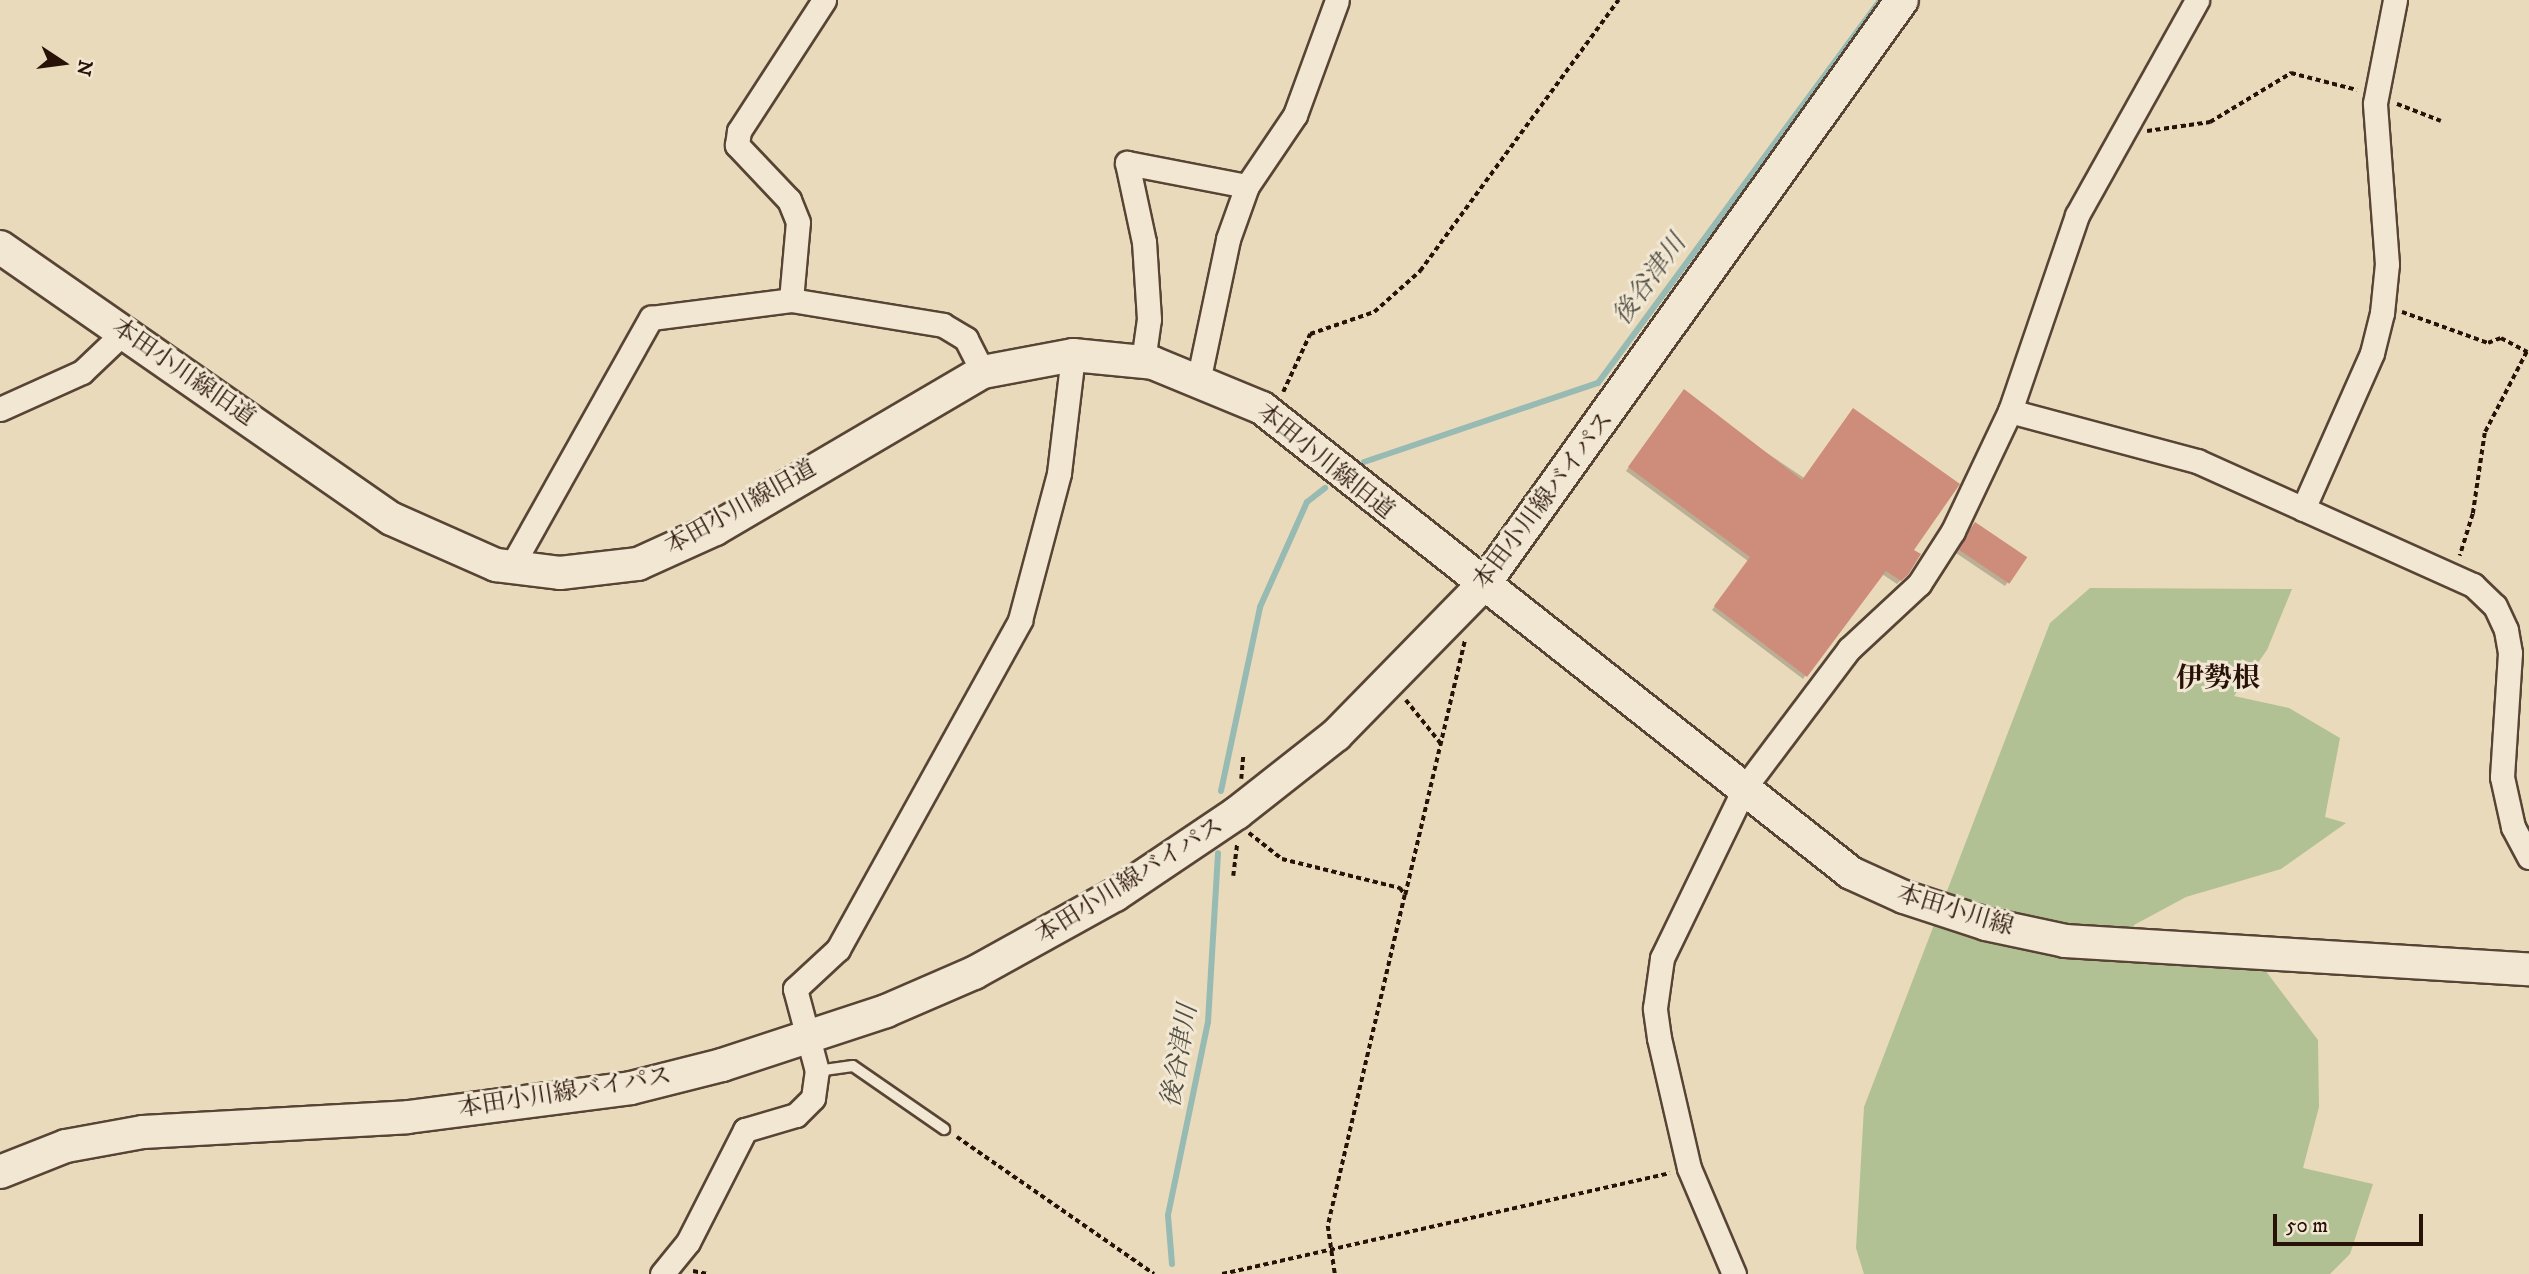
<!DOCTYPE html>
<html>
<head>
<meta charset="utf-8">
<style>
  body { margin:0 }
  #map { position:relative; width:2529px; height:1274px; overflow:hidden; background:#e9dabb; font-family:"IM FELL DW Pica","Noto Serif JP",serif }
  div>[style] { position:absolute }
  .green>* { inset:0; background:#b2c193 }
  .shadow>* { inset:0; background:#0003 }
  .stream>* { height:6px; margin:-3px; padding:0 3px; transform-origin:3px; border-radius:3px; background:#97bab3 }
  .building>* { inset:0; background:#ce8d7a; transform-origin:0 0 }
  .path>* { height:3.5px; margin-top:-1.75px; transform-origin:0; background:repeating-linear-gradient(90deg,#281208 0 5px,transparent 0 8.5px) }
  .roads { filter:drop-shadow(2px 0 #584435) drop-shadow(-2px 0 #584435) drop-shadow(0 2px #584435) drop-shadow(0 -2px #584435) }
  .lane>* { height:10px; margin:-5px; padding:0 5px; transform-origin:5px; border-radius:5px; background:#f1e7d3 }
  .street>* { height:23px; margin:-11.5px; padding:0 11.5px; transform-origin:11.5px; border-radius:11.5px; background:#f1e7d3 }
  .secondary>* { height:32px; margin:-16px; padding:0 16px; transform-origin:16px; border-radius:16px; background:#f1e7d3 }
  span { translate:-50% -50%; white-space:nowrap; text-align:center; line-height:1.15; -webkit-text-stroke:6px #f1e7d3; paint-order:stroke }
  .street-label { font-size:24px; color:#281208 }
  .water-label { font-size:26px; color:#4f4d44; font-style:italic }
  .quarter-label { font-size:28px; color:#281208; font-weight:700 }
  .north { position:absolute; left:28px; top:28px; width:70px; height:70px; -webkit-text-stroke:5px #f1e7d3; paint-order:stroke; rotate:103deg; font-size:19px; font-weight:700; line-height:28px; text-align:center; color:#281208 }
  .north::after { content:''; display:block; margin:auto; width:24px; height:32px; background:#281208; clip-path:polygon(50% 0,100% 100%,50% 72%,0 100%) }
  .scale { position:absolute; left:2273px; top:1214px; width:150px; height:32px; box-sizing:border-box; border:4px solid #281208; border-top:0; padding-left:9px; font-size:21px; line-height:24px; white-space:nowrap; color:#281208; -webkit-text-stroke:5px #f1e7d3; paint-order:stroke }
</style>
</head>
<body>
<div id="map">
  <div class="green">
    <i style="clip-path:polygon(2090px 588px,2292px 589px,2267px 650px,2234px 696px,2289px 708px,2340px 738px,2325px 817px,2346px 823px,2281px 869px,2186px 897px,2134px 925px,2139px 959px,2265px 970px,2318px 1040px,2319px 1107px,2303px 1168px,2373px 1184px,2350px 1254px,2330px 1274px,1864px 1274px,1856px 1248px,1864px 1107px,2050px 623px)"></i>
  </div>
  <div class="shadow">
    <i style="clip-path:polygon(1680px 395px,1912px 550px,1907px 574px,1897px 584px,1882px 574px,1803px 679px,1712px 610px,1748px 561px,1626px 471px)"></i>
    <i style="clip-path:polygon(1972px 528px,2025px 558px,2005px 586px,1956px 553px)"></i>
  </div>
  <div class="stream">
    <i style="left:1364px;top:462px;width:247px;rotate:-18.7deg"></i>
    <i style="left:1598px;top:383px;width:476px;rotate:-53.6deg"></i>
    <i style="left:1221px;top:791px;width:188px;rotate:-78deg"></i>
    <i style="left:1260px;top:607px;width:115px;rotate:-65.9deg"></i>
    <i style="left:1307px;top:502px;width:23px;rotate:-38deg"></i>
    <i style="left:1172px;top:1264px;width:49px;rotate:-94.7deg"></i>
    <i style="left:1168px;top:1215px;width:197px;rotate:-78.3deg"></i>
    <i style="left:1208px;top:1022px;width:169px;rotate:-86.6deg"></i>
  </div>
  <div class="building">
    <i style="clip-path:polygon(1684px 389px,1802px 480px,1853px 408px,1960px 484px,1914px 550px,1921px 554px,1908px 575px,1901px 581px,1886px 571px,1807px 677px,1714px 606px,1750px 557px,1628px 467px)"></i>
    <i style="left:1975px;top:522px;width:63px;height:32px;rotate:34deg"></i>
  </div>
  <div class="path">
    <i style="left:2397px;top:104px;width:47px;rotate:21.1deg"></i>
    <i style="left:2147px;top:131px;width:64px;rotate:-8.1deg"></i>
    <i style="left:2210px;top:122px;width:95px;rotate:-31.2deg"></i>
    <i style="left:2291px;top:73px;width:68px;rotate:14.4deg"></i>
    <i style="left:2402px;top:312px;width:91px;rotate:19.8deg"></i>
    <i style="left:2488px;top:343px;width:14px;rotate:-21deg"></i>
    <i style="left:2501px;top:338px;width:30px;rotate:28deg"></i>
    <i style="left:2527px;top:352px;width:91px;rotate:117.4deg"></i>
    <i style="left:2485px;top:433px;width:82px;rotate:98.4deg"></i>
    <i style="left:2473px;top:514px;width:44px;rotate:107.2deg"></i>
    <i style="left:1283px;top:392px;width:64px;rotate:-65deg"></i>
    <i style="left:1310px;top:334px;width:68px;rotate:-19deg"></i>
    <i style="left:1374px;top:312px;width:62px;rotate:-41.7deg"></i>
    <i style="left:1420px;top:271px;width:336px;rotate:-53.8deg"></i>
    <i style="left:1406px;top:700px;width:58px;rotate:51.3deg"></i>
    <i style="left:1241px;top:779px;width:25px;rotate:-85deg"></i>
    <i style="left:1249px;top:833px;width:42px;rotate:38.2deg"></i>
    <i style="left:1282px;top:859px;width:122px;rotate:13.8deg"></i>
    <i style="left:1400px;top:888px;width:9px;rotate:54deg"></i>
    <i style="left:1405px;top:895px;width:340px;rotate:103.1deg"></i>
    <i style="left:1328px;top:1226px;width:49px;rotate:81.7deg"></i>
    <i style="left:1233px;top:876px;width:33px;rotate:-83deg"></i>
    <i style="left:1405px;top:895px;width:263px;rotate:-76.8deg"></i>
    <i style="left:957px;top:1137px;width:240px;rotate:34.8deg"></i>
    <i style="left:693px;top:1271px;width:15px;rotate:11deg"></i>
    <i style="left:1222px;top:1274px;width:459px;rotate:-12.7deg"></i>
  </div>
  <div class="roads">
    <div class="lane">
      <i style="left:817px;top:1071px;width:36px;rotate:-8deg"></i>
      <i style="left:853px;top:1066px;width:111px;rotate:34.7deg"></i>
    </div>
    <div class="street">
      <i style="left:791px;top:300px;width:78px;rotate:-84.9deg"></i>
      <i style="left:798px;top:222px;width:24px;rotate:-112deg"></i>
      <i style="left:789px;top:200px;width:76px;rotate:-133.4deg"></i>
      <i style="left:737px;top:145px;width:14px;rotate:-82deg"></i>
      <i style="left:739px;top:131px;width:156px;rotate:-57deg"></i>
      <i style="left:1143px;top:361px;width:42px;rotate:-81.9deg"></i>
      <i style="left:1149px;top:319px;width:77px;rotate:-93.7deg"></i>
      <i style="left:1144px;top:242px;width:81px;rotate:-102.1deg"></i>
      <i style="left:1127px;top:163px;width:122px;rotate:10.9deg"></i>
      <i style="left:1199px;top:377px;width:141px;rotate:-78.1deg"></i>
      <i style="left:1228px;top:239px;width:56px;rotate:-70.3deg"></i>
      <i style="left:1247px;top:186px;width:86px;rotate:-55.9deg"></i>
      <i style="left:1295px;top:115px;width:122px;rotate:-69.9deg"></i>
      <i style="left:0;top:409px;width:90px;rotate:-24.3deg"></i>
      <i style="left:82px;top:372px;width:58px;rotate:-43.6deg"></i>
      <i style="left:2010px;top:411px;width:194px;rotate:15deg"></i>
      <i style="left:2197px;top:461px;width:303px;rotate:24.2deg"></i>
      <i style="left:2473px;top:585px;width:30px;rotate:44deg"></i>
      <i style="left:2495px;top:606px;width:26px;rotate:65deg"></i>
      <i style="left:2506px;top:630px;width:23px;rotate:80deg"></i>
      <i style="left:2510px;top:653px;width:124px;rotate:93.7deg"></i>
      <i style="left:2502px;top:777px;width:51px;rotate:77.6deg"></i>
      <i style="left:2513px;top:827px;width:34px;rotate:62deg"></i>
      <i style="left:2303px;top:509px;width:171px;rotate:-66.1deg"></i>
      <i style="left:2372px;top:353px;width:41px;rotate:-76deg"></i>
      <i style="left:2382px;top:313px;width:49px;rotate:-84.2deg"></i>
      <i style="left:2387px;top:264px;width:161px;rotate:-94.3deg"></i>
      <i style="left:2375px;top:103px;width:105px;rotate:-79deg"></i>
      <i style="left:511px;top:567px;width:286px;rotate:-60.7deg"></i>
      <i style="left:651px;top:318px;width:141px;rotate:-7.3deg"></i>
      <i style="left:791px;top:300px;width:154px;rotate:9.3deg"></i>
      <i style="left:943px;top:325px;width:27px;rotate:31deg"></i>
      <i style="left:966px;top:339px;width:37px;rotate:63deg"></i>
      <i style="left:662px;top:1274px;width:41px;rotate:-50.9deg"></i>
      <i style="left:688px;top:1242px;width:126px;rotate:-63deg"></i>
      <i style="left:745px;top:1130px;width:53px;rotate:-16.4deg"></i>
      <i style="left:796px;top:1115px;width:24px;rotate:-45deg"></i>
      <i style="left:813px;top:1098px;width:27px;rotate:-82deg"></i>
      <i style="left:817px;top:1071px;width:85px;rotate:-105deg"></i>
      <i style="left:795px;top:989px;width:59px;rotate:-42.9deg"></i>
      <i style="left:838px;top:949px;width:376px;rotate:-61deg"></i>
      <i style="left:1020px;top:620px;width:152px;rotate:-75.1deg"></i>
      <i style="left:1059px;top:473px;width:119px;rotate:-83.2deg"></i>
      <i style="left:1734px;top:1274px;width:115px;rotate:-113deg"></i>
      <i style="left:1689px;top:1168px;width:133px;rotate:-103deg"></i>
      <i style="left:1659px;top:1038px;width:30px;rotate:-98deg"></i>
      <i style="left:1655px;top:1008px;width:50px;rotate:-82deg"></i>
      <i style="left:1662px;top:958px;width:190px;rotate:-64.1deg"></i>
      <i style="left:1745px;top:787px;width:173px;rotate:-53deg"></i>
      <i style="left:1849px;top:649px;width:96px;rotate:-42.9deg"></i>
      <i style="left:1919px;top:584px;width:63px;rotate:-57.3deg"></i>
      <i style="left:1953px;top:531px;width:133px;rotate:-64.6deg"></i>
      <i style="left:2010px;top:411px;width:207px;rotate:-71.1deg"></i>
      <i style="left:2077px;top:215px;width:246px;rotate:-60.8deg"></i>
    </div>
    <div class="secondary">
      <i style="left:0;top:247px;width:477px;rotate:34.8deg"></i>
      <i style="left:392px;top:519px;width:114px;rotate:23.9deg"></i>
      <i style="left:496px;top:565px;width:64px;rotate:7.1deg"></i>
      <i style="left:560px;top:573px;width:79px;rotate:-6.6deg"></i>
      <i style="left:638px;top:564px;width:85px;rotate:-24.4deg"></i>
      <i style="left:715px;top:529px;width:311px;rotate:-30.4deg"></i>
      <i style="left:983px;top:372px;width:92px;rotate:-10.7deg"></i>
      <i style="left:1073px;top:355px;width:80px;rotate:5.7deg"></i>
      <i style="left:1153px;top:363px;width:118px;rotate:22.4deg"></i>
      <i style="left:1262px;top:408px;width:750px;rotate:38.29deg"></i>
      <i style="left:1851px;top:873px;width:58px;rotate:24.4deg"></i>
      <i style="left:1904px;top:897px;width:86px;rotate:18.2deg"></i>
      <i style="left:1986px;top:924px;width:81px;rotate:12.1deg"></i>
      <i style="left:2065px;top:941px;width:465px;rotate:3.5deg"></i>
      <i style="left:0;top:1172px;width:71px;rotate:-21.5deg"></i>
      <i style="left:66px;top:1146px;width:78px;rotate:-10.3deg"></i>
      <i style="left:143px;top:1132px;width:265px;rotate:-3.2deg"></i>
      <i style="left:408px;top:1117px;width:225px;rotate:-7.4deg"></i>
      <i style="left:631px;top:1088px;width:94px;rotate:-14.2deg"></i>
      <i style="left:722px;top:1065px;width:173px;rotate:-18.2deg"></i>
      <i style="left:886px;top:1011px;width:96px;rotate:-23.4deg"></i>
      <i style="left:974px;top:973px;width:161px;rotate:-29deg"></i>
      <i style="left:1115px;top:895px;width:147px;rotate:-33.9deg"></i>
      <i style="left:1237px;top:813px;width:126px;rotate:-38.2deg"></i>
      <i style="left:1336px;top:735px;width:211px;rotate:-45.6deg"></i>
      <i style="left:1484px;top:584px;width:718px;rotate:-54.41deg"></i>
    </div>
  </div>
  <div class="street-label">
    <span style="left:183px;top:373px;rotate:35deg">本田小川線旧道</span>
    <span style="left:1325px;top:462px;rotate:39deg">本田小川線旧道</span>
    <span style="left:1544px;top:501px;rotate:-53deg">本田小川線バイパス</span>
    <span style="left:741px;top:508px;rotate:-29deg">本田小川線旧道</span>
    <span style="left:1130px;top:881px;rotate:-32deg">本田小川線バイパス</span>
    <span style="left:1955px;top:911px;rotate:17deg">本田小川線</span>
    <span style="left:565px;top:1093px;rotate:-9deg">本田小川線バイパス</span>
  </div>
  <div class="water-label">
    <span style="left:1650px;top:280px;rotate:-54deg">後谷津川</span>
    <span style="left:1180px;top:1056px;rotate:-80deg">後谷津川</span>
  </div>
  <div class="quarter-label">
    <span style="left:2218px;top:679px">伊勢根</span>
  </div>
  <div class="north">N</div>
  <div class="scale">50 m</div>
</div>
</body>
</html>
